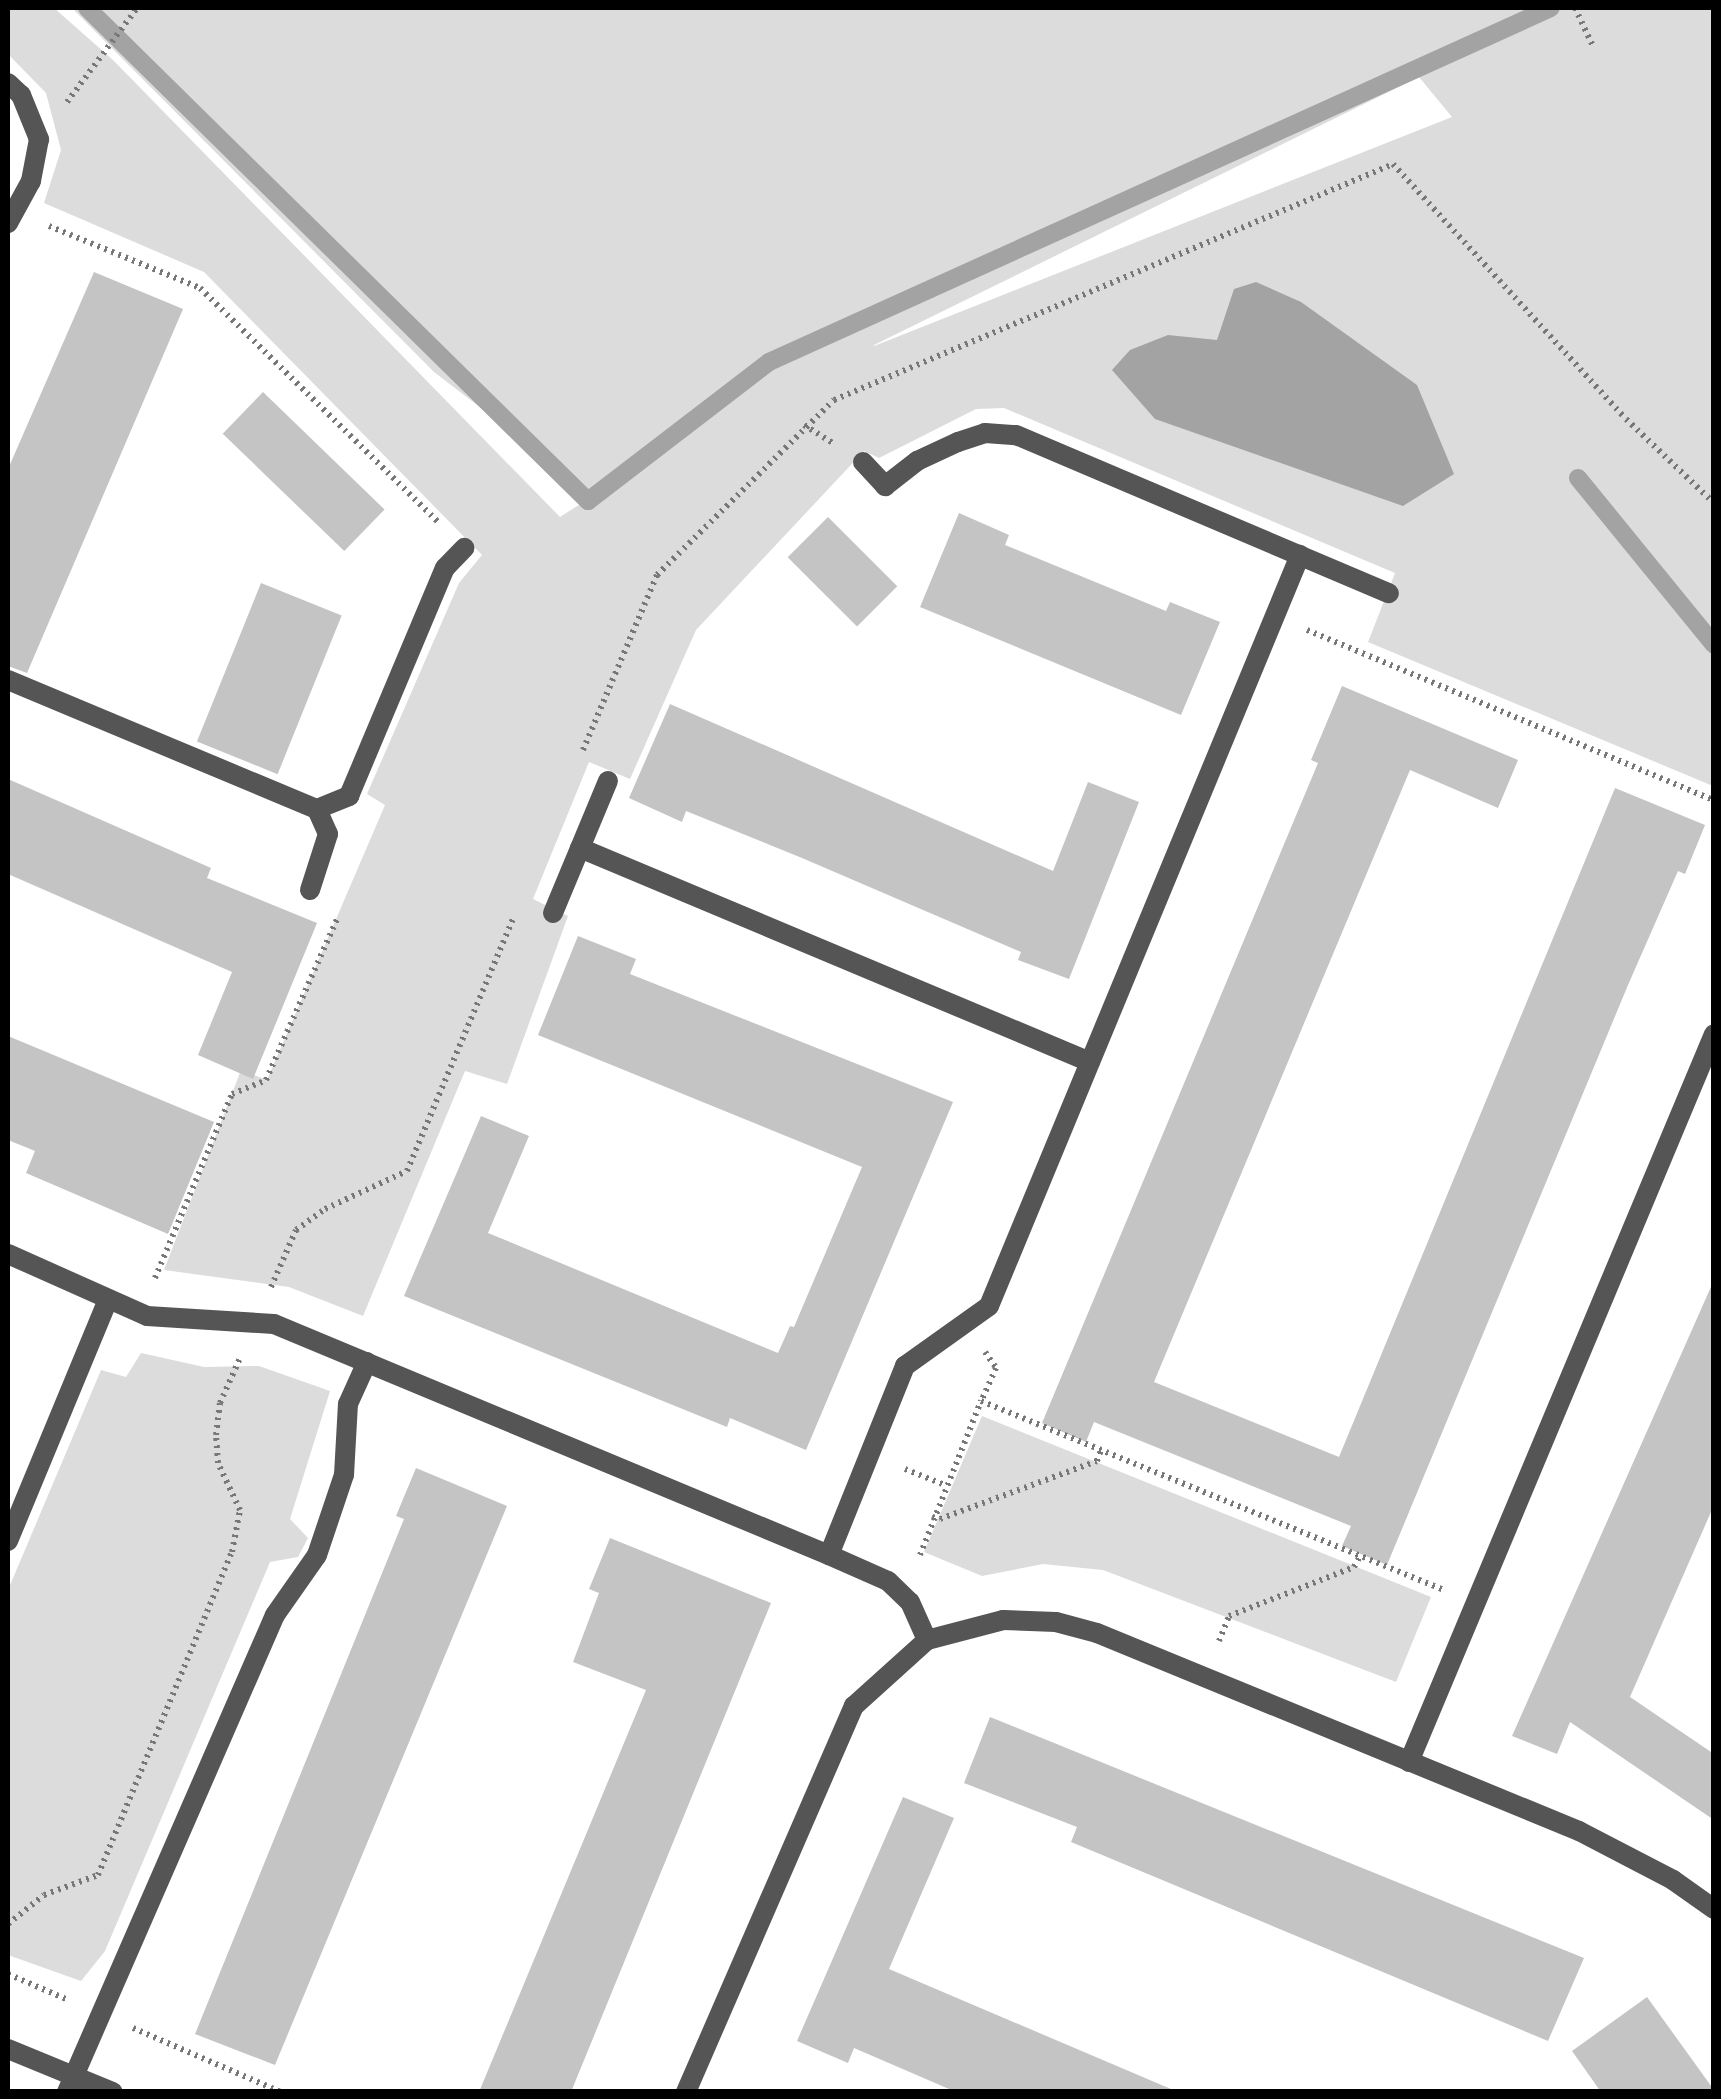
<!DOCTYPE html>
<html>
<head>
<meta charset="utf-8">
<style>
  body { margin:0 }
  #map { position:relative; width:1721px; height:2099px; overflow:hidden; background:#fff; font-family:"Sofia Sans Condensed",sans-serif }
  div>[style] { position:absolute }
  .green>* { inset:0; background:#dcdcdc }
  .water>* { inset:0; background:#a3a3a3 }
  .stream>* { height:18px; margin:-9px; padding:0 9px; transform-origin:9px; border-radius:9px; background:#a3a3a3 }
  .building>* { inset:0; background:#c4c4c4; transform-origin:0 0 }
  .path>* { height:6px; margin-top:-3px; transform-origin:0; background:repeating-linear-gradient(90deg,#777 0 2.5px,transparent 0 7.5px) }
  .minor>* { height:20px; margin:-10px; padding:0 10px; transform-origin:10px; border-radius:10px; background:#555 }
  .tertiary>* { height:20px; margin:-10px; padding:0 10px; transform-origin:10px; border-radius:10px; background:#555 }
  span { translate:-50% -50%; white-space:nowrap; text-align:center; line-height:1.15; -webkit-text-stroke:9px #fff; paint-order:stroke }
  .frame { position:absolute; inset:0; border:10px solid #000; pointer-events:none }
</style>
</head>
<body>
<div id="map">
  <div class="green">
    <i style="clip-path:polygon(evenodd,8px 8px,54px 8px,113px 60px,560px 517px,585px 501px,549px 460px,434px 372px,72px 8px,1713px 8px,1713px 786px,1368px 642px,1395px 573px,1004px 408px,976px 409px,879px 458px,864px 451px,696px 630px,630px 779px,589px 762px,533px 899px,568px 916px,507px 1084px,465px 1071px,363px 1316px,289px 1287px,164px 1270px,241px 1070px,267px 1080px,385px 805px,367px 794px,459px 583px,482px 555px,204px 272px,44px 203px,61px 150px,46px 93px,8px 54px,8px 8px,1419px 77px,1452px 117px,874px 346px,874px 345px,1419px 77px)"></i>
    <i style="clip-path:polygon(141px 1353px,204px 1367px,259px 1366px,330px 1391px,290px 1519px,308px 1538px,298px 1557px,270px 1562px,105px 1951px,81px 1981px,8px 1955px,8px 1590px,101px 1370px,126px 1377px)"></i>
    <i style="clip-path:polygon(982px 1416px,1431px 1597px,1396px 1682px,1103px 1570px,1043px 1564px,982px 1576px,924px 1552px)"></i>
  </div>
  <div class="water">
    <i style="clip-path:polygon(1256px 282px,1301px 302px,1417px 385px,1454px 474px,1403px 506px,1155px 419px,1112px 370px,1130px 350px,1168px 335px,1217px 340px,1234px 289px)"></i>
  </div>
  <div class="stream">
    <i style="left:87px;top:8px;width:703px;rotate:44.54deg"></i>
    <i style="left:588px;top:501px;width:228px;rotate:-37.5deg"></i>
    <i style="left:769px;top:362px;width:858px;rotate:-24.36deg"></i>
    <i style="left:1578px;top:478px;width:215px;rotate:50.8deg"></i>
  </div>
  <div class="building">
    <i style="clip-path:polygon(94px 272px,183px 309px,27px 673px,8px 666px,8px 469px)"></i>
    <i style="left:263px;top:392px;width:169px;height:58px;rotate:44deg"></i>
    <i style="clip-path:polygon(959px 513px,1009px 535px,1005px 545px,1166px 611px,1170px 602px,1220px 622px,1181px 715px,920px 607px)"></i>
    <i style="left:828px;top:517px;width:98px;height:57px;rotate:45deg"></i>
    <i style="left:261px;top:583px;width:87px;height:171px;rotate:22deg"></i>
    <i style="clip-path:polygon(1342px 686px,1518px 760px,1498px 808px,1410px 770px,1154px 1382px,1339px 1457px,1615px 788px,1705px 825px,1685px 874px,1678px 871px,1628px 985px,1387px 1565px,1342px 1546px,1351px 1526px,1094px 1422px,1086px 1442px,1042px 1423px,1318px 763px,1311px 760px)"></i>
    <i style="clip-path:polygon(670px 704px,1053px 871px,1088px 782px,1139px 802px,1069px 979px,1018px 960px,1021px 952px,802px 858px,686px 811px,682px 822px,629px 798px)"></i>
    <i style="clip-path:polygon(8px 779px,211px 868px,207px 878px,317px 923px,253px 1079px,198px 1055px,232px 972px,8px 874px)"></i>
    <i style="clip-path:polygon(578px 936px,636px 959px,630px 974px,953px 1102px,806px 1450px,730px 1418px,727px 1427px,404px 1296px,481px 1116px,529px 1136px,488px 1233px,778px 1353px,790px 1326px,794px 1327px,862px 1167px,538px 1035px)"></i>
    <i style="clip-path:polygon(8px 1036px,214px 1122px,168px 1234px,26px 1173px,35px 1151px,8px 1140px)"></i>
    <i style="clip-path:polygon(1714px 1280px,1714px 1505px,1630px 1697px,1714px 1754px,1714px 1820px,1570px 1722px,1557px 1754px,1512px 1736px)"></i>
    <i style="clip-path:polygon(416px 1468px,507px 1506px,275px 2065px,195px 2034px,404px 1519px,396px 1516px)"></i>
    <i style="clip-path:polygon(610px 1538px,771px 1603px,571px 2092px,479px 2092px,646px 1690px,573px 1662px,599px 1593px,589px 1589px)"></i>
    <i style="clip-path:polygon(990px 1717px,1584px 1958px,1548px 2041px,1071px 1842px,1077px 1827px,964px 1783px)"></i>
    <i style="clip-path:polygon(903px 1797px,954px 1818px,889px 1969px,1178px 2092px,956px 2092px,854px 2048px,848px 2063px,797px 2041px)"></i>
    <i style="clip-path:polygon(1647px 1997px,1714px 2090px,1714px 2092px,1601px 2092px,1572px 2051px)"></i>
  </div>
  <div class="path">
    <i style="left:1575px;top:8px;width:42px;rotate:64.7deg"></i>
    <i style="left:67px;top:102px;width:117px;rotate:-53.3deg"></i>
    <i style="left:49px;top:226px;width:163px;rotate:22.3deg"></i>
    <i style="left:200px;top:288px;width:334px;rotate:44.5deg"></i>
    <i style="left:804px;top:425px;width:34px;rotate:32deg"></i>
    <i style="left:1307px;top:630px;width:441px;rotate:22.7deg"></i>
    <i style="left:583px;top:750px;width:190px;rotate:-67.1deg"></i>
    <i style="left:657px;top:575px;width:249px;rotate:-44.7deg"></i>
    <i style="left:834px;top:400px;width:607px;rotate:-22.89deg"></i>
    <i style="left:1393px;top:164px;width:345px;rotate:47.6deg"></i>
    <i style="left:1626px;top:419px;width:122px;rotate:43.7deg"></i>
    <i style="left:155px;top:1278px;width:199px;rotate:-67.3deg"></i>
    <i style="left:232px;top:1094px;width:37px;rotate:-22deg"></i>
    <i style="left:266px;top:1080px;width:176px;rotate:-66.2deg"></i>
    <i style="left:271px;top:1287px;width:62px;rotate:-66.3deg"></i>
    <i style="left:296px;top:1230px;width:36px;rotate:-36deg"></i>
    <i style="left:325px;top:1209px;width:90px;rotate:-24.9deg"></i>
    <i style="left:407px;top:1171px;width:273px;rotate:-67.2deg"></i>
    <i style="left:985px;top:1352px;width:19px;rotate:55deg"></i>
    <i style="left:996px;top:1368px;width:36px;rotate:114deg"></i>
    <i style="left:981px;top:1401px;width:498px;rotate:22.2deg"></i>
    <i style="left:905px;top:1469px;width:43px;rotate:21.8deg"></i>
    <i style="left:932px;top:1517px;width:8px;rotate:14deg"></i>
    <i style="left:940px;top:1519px;width:167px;rotate:-20.3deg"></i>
    <i style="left:1097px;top:1461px;width:12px;rotate:-70deg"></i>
    <i style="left:920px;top:1555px;width:166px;rotate:-68.4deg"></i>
    <i style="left:1219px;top:1641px;width:27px;rotate:-68deg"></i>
    <i style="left:1229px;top:1616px;width:134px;rotate:-21.4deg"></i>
    <i style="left:1354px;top:1567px;width:13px;rotate:-61deg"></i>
    <i style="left:8px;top:1924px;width:46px;rotate:-38.9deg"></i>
    <i style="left:44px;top:1895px;width:58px;rotate:-20.3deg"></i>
    <i style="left:98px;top:1875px;width:350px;rotate:-67.5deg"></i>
    <i style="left:232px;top:1552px;width:43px;rotate:-79.2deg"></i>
    <i style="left:240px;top:1510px;width:52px;rotate:-115.1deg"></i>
    <i style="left:218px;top:1463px;width:28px;rotate:-94deg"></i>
    <i style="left:216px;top:1435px;width:32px;rotate:-83deg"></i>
    <i style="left:220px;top:1403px;width:49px;rotate:-66deg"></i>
    <i style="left:8px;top:1974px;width:63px;rotate:23.3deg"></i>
    <i style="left:133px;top:2028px;width:161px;rotate:23.4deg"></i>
  </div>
  <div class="minor">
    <i style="left:8px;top:83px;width:18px;rotate:43deg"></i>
    <i style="left:21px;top:95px;width:48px;rotate:67.8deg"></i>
    <i style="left:39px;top:139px;width:43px;rotate:100.8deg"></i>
    <i style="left:31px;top:181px;width:48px;rotate:118.7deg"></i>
    <i style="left:863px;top:462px;width:33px;rotate:47deg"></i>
    <i style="left:885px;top:486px;width:41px;rotate:-38deg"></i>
    <i style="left:917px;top:461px;width:45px;rotate:-24.9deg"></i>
    <i style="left:958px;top:442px;width:28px;rotate:-18deg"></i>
    <i style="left:985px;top:433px;width:31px;rotate:4deg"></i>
    <i style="left:1016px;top:435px;width:405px;rotate:23deg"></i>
    <i style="left:8px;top:680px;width:335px;rotate:22.7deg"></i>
    <i style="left:317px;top:809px;width:35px;rotate:-22deg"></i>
    <i style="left:349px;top:796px;width:247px;rotate:-67.2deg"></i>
    <i style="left:445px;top:568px;width:28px;rotate:-46deg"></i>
    <i style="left:580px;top:848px;width:553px;rotate:22.76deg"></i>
    <i style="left:310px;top:890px;width:59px;rotate:-72.2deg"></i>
    <i style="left:328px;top:834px;width:27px;rotate:-114deg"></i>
    <i style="left:553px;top:913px;width:143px;rotate:-67.4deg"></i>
    <i style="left:8px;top:1254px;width:152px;rotate:24deg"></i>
    <i style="left:147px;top:1316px;width:127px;rotate:3.6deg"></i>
    <i style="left:274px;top:1324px;width:601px;rotate:22.6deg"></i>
    <i style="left:829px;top:1555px;width:64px;rotate:23.8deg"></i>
    <i style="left:888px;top:1581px;width:30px;rotate:44deg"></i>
    <i style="left:910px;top:1602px;width:42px;rotate:65.9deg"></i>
    <i style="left:8px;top:1541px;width:261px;rotate:-67.5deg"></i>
    <i style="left:829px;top:1555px;width:204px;rotate:-68.1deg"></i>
    <i style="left:905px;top:1366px;width:103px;rotate:-35.5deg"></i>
    <i style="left:989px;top:1306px;width:813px;rotate:-67.5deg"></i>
    <i style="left:1409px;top:1762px;width:789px;rotate:-67.27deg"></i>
    <i style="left:67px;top:2092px;width:520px;rotate:-66.44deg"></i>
    <i style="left:275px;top:1615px;width:73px;rotate:-55deg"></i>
    <i style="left:317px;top:1555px;width:84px;rotate:-71.4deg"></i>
    <i style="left:344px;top:1475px;width:71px;rotate:-86.8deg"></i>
    <i style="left:348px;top:1404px;width:46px;rotate:-65.7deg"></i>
    <i style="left:686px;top:2092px;width:421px;rotate:-66.5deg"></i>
    <i style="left:854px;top:1706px;width:98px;rotate:-42.1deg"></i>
    <i style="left:927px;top:1640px;width:79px;rotate:-14.7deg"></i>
    <i style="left:1003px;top:1620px;width:53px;rotate:2.2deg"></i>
    <i style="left:1056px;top:1622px;width:42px;rotate:15deg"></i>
    <i style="left:1097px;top:1633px;width:521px;rotate:22.33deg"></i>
    <i style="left:1579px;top:1831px;width:106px;rotate:27.5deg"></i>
    <i style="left:1673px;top:1880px;width:50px;rotate:35.3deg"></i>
  </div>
  <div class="tertiary">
    <i style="left:8px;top:2049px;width:113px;rotate:22.3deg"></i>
  </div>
  <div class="frame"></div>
</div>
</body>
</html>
